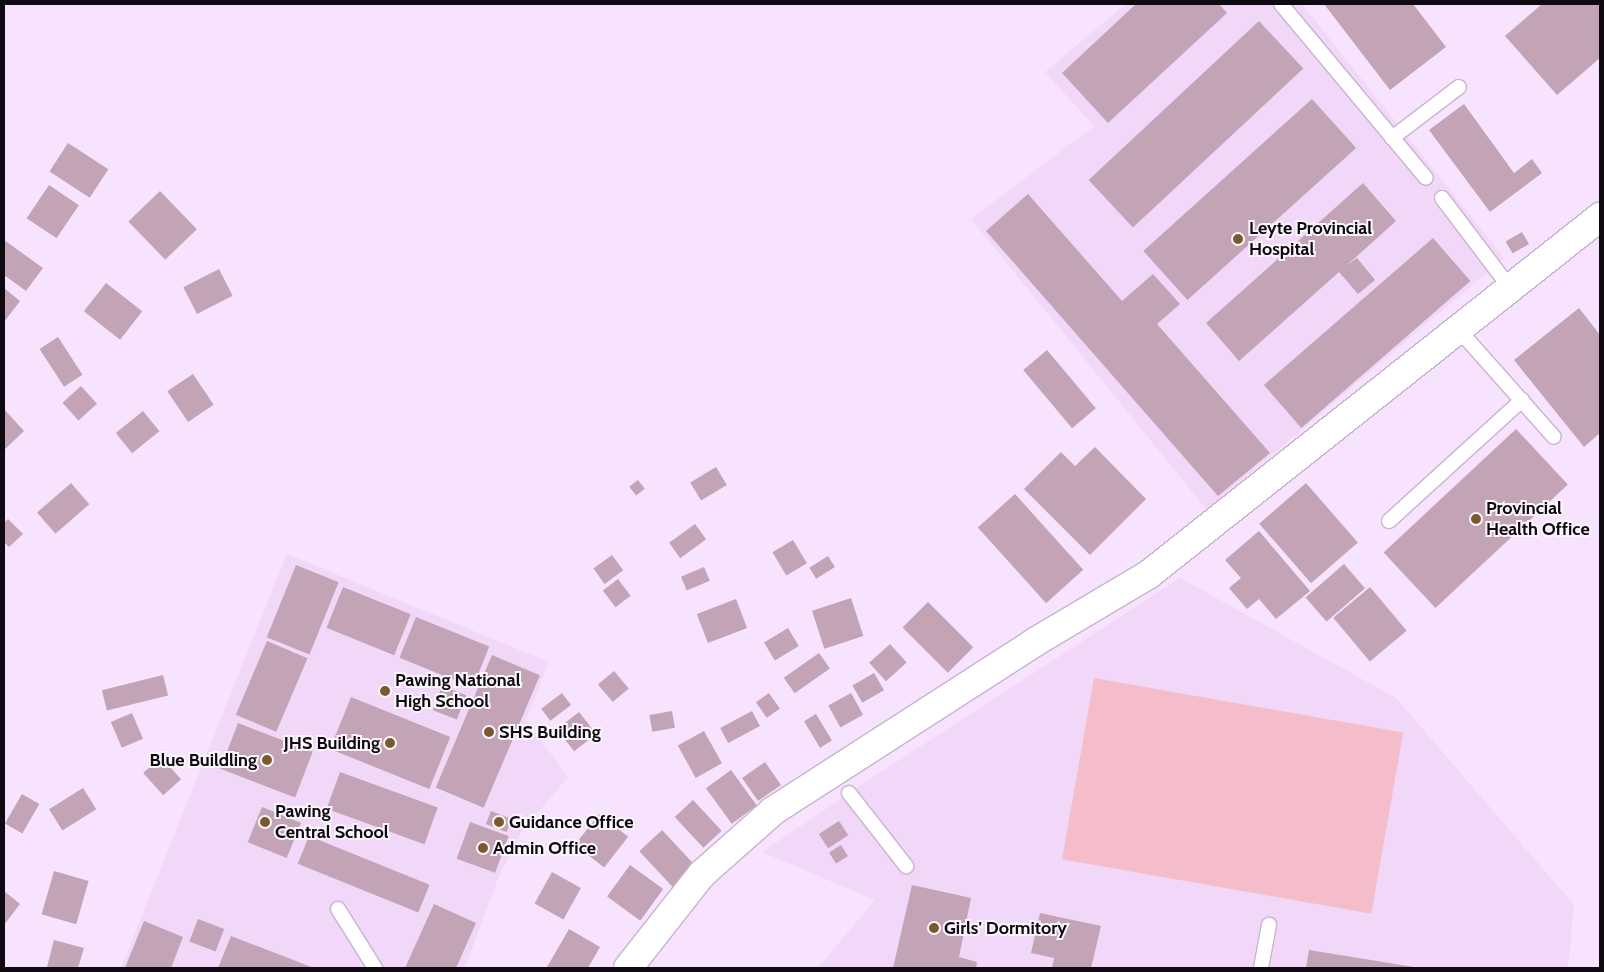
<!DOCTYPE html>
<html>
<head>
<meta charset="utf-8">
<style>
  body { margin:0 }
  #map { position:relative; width:1604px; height:972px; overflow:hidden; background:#f7e3fd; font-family:Cabin,sans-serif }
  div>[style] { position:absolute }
  .built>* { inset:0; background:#f1d7f8 }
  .green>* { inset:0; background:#f5bdc9; transform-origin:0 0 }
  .building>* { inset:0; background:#c2a4b6; transform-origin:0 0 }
  .roads { filter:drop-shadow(1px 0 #c8b4ce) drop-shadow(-1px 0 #c8b4ce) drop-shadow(0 1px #c8b4ce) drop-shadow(0 -1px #c8b4ce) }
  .service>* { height:14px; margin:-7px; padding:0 7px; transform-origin:7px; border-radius:7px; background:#fff }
  .tertiary>* { height:28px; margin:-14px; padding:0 14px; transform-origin:14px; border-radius:14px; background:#fff }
  .dots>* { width:14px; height:14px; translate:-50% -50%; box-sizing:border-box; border:2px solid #fbf6fc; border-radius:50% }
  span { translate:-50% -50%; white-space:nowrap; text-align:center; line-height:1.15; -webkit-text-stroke:4px #fbf6fc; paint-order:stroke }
  .poi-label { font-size:18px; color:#0f0911; font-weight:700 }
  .left { translate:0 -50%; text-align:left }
  .right { translate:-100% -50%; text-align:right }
  .frame { position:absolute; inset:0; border:5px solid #0f0911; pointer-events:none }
</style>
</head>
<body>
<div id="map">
  <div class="built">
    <i style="clip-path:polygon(1126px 4px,1302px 4px,1504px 258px,1207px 510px,971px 219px,1094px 126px,1045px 72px)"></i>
    <i style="clip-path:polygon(287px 554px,549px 662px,526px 720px,568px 777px,522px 831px,499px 876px,465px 968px,121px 968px)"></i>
    <i style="clip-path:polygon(1180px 578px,1396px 698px,1574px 905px,1568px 968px,818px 968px,875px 900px,762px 852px,881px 772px)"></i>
  </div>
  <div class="green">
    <i style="left:1094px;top:678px;width:314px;height:184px;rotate:10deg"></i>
  </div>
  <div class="building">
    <i style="clip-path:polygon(1136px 4px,1219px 4px,1227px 13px,1108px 123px,1062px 73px)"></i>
    <i style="clip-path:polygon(1324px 4px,1413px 4px,1446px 47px,1390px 90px)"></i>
    <i style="clip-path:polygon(1542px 4px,1600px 4px,1600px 58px,1557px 95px,1505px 36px)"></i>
    <i style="left:1259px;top:21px;width:65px;height:233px;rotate:47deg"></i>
    <i style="left:1312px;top:99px;width:66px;height:227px;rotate:48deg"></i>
    <i style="clip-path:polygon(1464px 104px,1514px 173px,1532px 159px,1542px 173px,1490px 212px,1429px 130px)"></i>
    <i style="left:68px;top:143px;width:48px;height:34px;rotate:33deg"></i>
    <i style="clip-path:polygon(1363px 183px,1396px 221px,1346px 266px,1357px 258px,1375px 280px,1358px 294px,1339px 272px,1239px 361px,1206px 323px)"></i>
    <i style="left:49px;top:185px;width:36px;height:40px;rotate:34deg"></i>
    <i style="left:160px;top:191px;width:53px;height:44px;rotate:46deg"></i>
    <i style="clip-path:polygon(1028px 194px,1122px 301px,1153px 274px,1180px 304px,1157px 324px,1270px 453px,1218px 496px,986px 231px)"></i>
    <i style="left:1522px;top:232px;width:14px;height:19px;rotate:60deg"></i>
    <i style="left:1433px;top:238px;width:57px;height:224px;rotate:49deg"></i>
    <i style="clip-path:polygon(4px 240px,43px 268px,26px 291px,4px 275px)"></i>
    <i style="left:219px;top:269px;width:30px;height:40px;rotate:63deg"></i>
    <i style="left:106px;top:283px;width:46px;height:36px;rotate:38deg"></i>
    <i style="clip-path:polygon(4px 288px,20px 301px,4px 322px)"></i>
    <i style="clip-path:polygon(1579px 308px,1600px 335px,1600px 433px,1584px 447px,1514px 360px)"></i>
    <i style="left:58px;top:337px;width:45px;height:22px;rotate:57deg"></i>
    <i style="left:1047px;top:350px;width:76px;height:31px;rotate:50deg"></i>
    <i style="left:193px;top:374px;width:37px;height:31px;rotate:56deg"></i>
    <i style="left:81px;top:386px;width:24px;height:25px;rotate:48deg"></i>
    <i style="clip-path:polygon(4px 409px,24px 431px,4px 450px)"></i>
    <i style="left:143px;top:411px;width:26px;height:35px;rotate:51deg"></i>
    <i style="left:1516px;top:429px;width:76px;height:181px;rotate:47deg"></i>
    <i style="clip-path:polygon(1095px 447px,1146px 499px,1090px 555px,1024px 489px,1061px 452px,1075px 466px)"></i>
    <i style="left:716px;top:467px;width:21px;height:30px;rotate:59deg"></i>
    <i style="left:638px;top:480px;width:11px;height:11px;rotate:52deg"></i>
    <i style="left:71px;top:483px;width:28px;height:45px;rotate:49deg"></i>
    <i style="left:1306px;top:483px;width:79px;height:62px;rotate:49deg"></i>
    <i style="left:1015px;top:494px;width:102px;height:50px;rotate:48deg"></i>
    <i style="clip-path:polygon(8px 519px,23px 534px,9px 547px,4px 542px,4px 523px)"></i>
    <i style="left:695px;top:524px;width:19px;height:32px;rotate:54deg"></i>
    <i style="clip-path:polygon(1259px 531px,1310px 591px,1276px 619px,1259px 599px,1247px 609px,1229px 588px,1241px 578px,1225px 560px)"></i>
    <i style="left:793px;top:540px;width:27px;height:24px;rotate:59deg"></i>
    <i style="left:612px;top:555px;width:19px;height:23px;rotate:54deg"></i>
    <i style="left:828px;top:556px;width:13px;height:22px;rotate:58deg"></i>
    <i style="left:1344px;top:564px;width:32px;height:51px;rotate:49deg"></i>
    <i style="left:296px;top:565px;width:46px;height:78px;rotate:22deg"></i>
    <i style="left:704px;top:567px;width:15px;height:25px;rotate:67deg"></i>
    <i style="left:618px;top:579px;width:21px;height:19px;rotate:53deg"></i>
    <i style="left:343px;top:587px;width:73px;height:44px;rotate:22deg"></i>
    <i style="left:1370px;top:587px;width:57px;height:48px;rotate:50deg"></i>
    <i style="left:851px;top:598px;width:40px;height:41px;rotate:72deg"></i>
    <i style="left:736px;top:599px;width:31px;height:42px;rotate:69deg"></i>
    <i style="left:928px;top:602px;width:64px;height:36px;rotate:45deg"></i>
    <i style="left:416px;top:617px;width:79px;height:44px;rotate:22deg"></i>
    <i style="left:788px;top:628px;width:21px;height:28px;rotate:59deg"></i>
    <i style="left:267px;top:641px;width:44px;height:80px;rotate:23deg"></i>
    <i style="left:890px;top:644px;width:25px;height:28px;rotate:48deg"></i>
    <i style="left:819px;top:653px;width:19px;height:43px;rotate:55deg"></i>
    <i style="left:492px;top:655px;width:52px;height:144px;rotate:23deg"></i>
    <i style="left:614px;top:671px;width:23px;height:21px;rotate:50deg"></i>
    <i style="left:874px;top:673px;width:20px;height:25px;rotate:60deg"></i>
    <i style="left:163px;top:675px;width:21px;height:63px;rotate:76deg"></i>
    <i style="left:442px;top:686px;width:26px;height:26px;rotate:21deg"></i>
    <i style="left:562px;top:693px;width:15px;height:26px;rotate:53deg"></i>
    <i style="left:769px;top:693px;width:19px;height:16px;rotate:55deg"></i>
    <i style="left:851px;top:693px;width:25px;height:26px;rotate:61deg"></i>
    <i style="left:351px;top:697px;width:107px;height:56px;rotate:22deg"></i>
    <i style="left:672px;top:711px;width:17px;height:23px;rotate:80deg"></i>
    <i style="left:752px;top:711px;width:17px;height:36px;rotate:62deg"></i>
    <i style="left:579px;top:712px;width:28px;height:28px;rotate:52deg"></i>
    <i style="left:132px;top:713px;width:28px;height:23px;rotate:67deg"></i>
    <i style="left:816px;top:714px;width:31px;height:14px;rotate:59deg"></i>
    <i style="left:238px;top:723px;width:80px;height:49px;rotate:21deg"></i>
    <i style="left:704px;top:731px;width:37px;height:30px;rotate:61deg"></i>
    <i style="left:161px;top:757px;width:30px;height:24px;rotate:48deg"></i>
    <i style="left:765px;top:762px;width:28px;height:28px;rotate:55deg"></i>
    <i style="left:731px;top:770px;width:44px;height:31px;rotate:54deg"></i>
    <i style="left:340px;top:772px;width:104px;height:39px;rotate:20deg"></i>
    <i style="left:83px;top:788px;width:25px;height:40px;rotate:58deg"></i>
    <i style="left:22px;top:794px;width:20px;height:34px;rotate:30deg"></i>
    <i style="left:693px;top:800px;width:42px;height:25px;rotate:47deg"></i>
    <i style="left:262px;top:807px;width:42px;height:38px;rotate:22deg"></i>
    <i style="left:491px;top:811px;width:22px;height:14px;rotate:21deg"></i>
    <i style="left:599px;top:814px;width:37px;height:39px;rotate:38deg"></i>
    <i style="left:839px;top:821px;width:17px;height:24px;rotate:57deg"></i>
    <i style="left:470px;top:822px;width:41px;height:39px;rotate:20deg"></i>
    <i style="left:662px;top:830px;width:51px;height:31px;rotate:47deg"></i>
    <i style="left:309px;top:836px;width:130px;height:30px;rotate:22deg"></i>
    <i style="left:841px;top:845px;width:13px;height:14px;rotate:58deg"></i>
    <i style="left:630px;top:865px;width:41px;height:39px;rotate:36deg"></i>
    <i style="left:54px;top:871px;width:36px;height:45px;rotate:16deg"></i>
    <i style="left:552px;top:872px;width:33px;height:36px;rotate:29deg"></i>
    <i style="clip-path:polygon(912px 885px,971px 898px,959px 957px,977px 962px,976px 968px,893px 968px)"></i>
    <i style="clip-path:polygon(4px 891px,20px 904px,4px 925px)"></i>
    <i style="clip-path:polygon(434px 904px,476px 923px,456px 968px,405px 968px)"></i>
    <i style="clip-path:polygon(1040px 913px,1101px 926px,1091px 968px,1052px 968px,1054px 958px,1031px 953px)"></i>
    <i style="left:198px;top:919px;width:28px;height:24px;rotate:21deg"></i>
    <i style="clip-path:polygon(144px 921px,183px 937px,171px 968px,125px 968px)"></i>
    <i style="clip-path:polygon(569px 929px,600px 947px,588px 968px,548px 968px,547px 967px)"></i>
    <i style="clip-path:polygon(231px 936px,314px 968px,218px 968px)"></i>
    <i style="clip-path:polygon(54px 940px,84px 948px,78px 968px,47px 967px)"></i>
    <i style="clip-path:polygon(1309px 950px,1414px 967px,1414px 968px,1306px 968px)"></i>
  </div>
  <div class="roads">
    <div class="service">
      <i style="left:1281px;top:4px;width:226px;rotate:50.2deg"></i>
      <i style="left:1392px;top:138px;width:84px;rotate:-37.3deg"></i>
      <i style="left:1442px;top:198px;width:113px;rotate:52.9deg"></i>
      <i style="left:1458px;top:329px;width:144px;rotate:48.4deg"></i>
      <i style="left:1389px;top:521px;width:180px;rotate:-42.3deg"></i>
      <i style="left:849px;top:793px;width:93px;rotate:52deg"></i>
      <i style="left:338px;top:909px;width:70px;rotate:57.9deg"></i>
      <i style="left:1261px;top:968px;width:44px;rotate:-79.5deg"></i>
    </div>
    <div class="tertiary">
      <i style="left:628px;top:968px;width:120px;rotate:-51.8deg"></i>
      <i style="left:702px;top:874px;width:95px;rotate:-41.6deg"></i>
      <i style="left:773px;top:811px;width:312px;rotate:-32.8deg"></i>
      <i style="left:1035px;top:642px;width:131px;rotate:-30.7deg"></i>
      <i style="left:1148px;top:575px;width:577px;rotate:-38.38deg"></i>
    </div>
  </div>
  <div class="dots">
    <i style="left:1238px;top:239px;background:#7a592f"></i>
    <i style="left:1476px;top:519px;background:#7a592f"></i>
    <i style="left:385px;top:691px;background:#7a592f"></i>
    <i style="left:489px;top:732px;background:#7a592f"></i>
    <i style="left:390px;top:743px;background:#7a592f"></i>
    <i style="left:267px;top:760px;background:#7a592f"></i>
    <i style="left:265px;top:822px;background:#7a592f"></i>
    <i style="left:499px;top:822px;background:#7a592f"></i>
    <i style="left:483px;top:848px;background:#7a592f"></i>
    <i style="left:934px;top:928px;background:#7a592f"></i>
  </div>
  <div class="poi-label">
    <span class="left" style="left:1249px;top:239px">Leyte Provincial<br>Hospital</span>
    <span class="left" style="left:1486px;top:519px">Provincial<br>Health Office</span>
    <span class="left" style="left:395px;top:691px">Pawing National<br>High School</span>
    <span class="left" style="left:499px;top:732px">SHS Building</span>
    <span class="right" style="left:380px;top:743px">JHS Building</span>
    <span class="right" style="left:257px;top:760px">Blue Buildling</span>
    <span class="left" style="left:275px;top:822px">Pawing<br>Central School</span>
    <span class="left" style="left:509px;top:822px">Guidance Office</span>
    <span class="left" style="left:493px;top:848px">Admin Office</span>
    <span class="left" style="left:944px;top:928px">Girls' Dormitory</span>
  </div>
  <div class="frame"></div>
</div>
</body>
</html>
